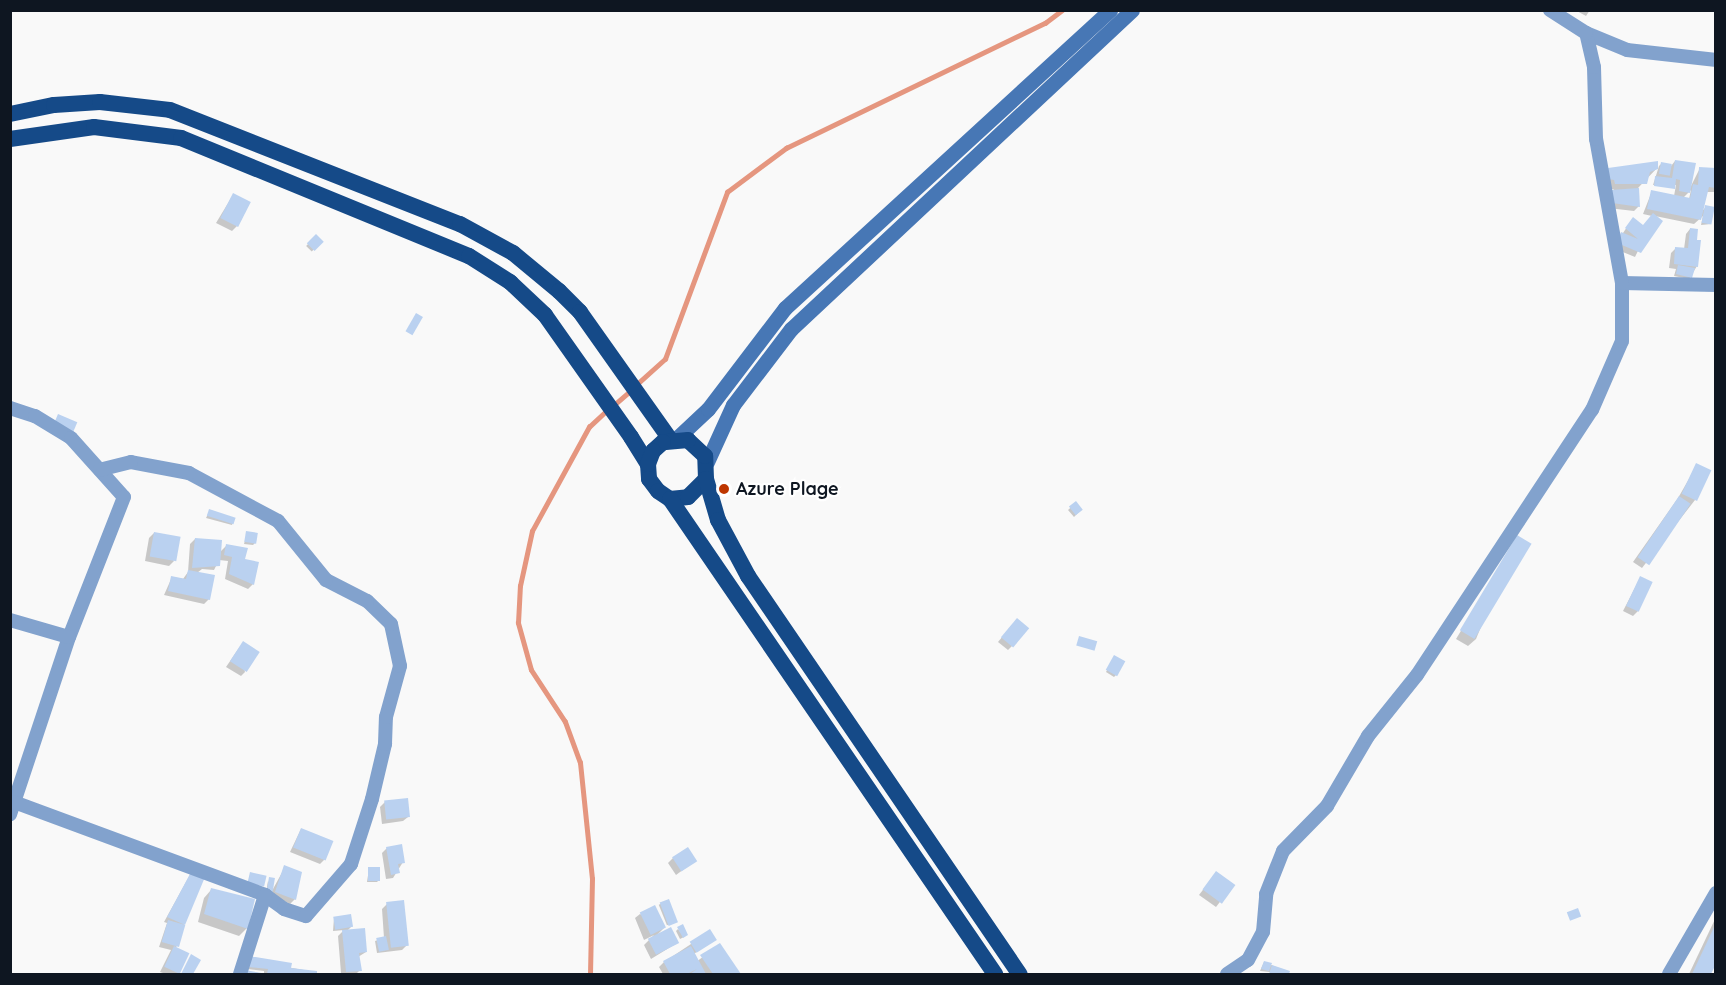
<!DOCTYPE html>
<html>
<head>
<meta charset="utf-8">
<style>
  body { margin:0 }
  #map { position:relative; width:1726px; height:985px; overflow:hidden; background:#f9f9f9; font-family:Quicksand,sans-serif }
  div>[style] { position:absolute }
  .shadow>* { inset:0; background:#0003; transform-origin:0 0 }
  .stream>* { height:4.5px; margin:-2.25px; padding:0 2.25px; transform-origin:2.25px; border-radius:2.25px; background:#e5967f }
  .building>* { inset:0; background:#bad1f0; transform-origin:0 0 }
  .minor>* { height:14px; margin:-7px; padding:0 7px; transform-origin:7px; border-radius:7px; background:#82a2cd }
  .secondary>* { height:15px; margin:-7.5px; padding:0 7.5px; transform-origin:7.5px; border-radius:7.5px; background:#4777b5 }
  .trunk>* { height:16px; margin:-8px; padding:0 8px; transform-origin:8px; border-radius:8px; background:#154a88 }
  .dots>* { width:16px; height:16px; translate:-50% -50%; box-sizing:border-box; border:3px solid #fff; border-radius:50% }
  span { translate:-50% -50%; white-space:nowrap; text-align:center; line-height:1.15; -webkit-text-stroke:4.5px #fff; paint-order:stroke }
  .poi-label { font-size:18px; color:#0e1621; font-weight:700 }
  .left { translate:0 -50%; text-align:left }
  .frame { position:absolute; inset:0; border:12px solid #0e1621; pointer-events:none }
</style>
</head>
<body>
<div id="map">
  <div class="shadow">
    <i style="clip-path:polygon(1575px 10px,1590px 10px,1586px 16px)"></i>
    <i style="clip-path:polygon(evenodd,1675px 161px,1689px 190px,1700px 168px,1716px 170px,1716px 192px,1706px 192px,1701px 212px,1706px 207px,1711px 224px,1701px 225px,1703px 216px,1694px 224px,1655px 216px,1635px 257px,1613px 248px,1629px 224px,1643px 226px,1652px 216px,1643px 214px,1652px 191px,1674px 196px,1676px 185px,1653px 185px,1659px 166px,1638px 188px,1639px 206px,1634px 211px,1608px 208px,1607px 196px,1614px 189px,1610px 189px,1603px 174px,1657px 168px,1661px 164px,1671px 166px,1675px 161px,1691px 190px,1689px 199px,1683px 198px,1691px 190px)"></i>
    <i style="clip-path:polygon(233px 195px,237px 226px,232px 231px,216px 223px)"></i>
    <i style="clip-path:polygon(1690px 229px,1697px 266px,1689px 279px,1674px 276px,1676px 269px,1669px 268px,1671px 253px,1676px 248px,1684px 249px,1686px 234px)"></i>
    <i style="left:316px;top:236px;width:8px;height:14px;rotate:45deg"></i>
    <i style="clip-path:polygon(1697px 465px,1695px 500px,1642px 568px,1633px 562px,1678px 498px)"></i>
    <i style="clip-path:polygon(1076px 503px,1081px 510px,1074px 517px,1068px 510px)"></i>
    <i style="clip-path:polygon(210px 510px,234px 519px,232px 525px,206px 518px)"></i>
    <i style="clip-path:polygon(154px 533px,174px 561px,169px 566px,145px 561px,149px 538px)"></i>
    <i style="clip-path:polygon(247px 533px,255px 543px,253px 545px,244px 544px)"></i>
    <i style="clip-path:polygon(1518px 537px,1476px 639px,1468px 646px,1456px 639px)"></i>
    <i style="clip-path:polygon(195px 539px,220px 552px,227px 545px,244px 560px,253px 584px,248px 589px,225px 579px,228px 561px,219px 560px,214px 570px,202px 569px,197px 573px,209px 599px,204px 604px,164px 595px,172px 577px,183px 579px,188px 572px,190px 544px)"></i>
    <i style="clip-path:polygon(1640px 578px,1638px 611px,1633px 616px,1623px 611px)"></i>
    <i style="clip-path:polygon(1012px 625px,1012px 646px,1008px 650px,998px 642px)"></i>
    <i style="clip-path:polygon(239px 648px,245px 672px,241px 676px,226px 667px)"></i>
    <i style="clip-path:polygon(1113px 659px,1116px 675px,1114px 677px,1106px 672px)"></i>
    <i style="clip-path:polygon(385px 802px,408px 817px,403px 821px,382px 824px,380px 807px)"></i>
    <i style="clip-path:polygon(301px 829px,325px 859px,320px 864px,290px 852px)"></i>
    <i style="clip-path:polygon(387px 848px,403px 862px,393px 878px,386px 879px,382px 853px)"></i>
    <i style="clip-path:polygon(673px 858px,695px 861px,676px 875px,668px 863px)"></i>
    <i style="clip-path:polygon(285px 867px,295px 899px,290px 904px,266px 892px,268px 881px,273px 889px)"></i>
    <i style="clip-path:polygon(369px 869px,379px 880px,377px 882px,367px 882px)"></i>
    <i style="clip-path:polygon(191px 873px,184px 924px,176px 948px,178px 973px,166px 974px,160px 972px,171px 950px,159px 947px,167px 923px,164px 922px)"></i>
    <i style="clip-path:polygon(1212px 878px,1233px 885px,1216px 907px,1199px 895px)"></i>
    <i style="clip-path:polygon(211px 890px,247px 928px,239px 936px,198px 922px,204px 898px)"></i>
    <i style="left:668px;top:901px;width:22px;height:10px;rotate:68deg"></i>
    <i style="clip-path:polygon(387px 904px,407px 945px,402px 950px,377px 953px,375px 941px,384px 938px,382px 909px)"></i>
    <i style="clip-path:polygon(640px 914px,664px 928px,656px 936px,677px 943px,651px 959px,644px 945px,654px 935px,644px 940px,635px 918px)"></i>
    <i style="clip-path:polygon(1716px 917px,1716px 960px,1709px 974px,1689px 974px)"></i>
    <i style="clip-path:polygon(334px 918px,351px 927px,347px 931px,366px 952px,358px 957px,360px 970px,356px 974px,327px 974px,341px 973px,338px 936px,344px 930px,333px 931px)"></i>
    <i style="clip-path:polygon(678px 929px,684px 937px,680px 939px,676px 931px)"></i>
    <i style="clip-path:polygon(709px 932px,712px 941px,691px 956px,696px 962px,719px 945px,739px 974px,663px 974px,659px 967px,664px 962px)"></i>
    <i style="clip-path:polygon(evenodd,247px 960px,315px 972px,315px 974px,242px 974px,247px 960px,247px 969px,264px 971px,264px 974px,246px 971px,247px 969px)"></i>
    <i style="clip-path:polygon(1264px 962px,1288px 972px,1287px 974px,1260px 971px)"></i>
  </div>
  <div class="stream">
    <i style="left:636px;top:385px;width:39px;rotate:-42deg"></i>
    <i style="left:665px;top:359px;width:178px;rotate:-69.6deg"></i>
    <i style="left:727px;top:192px;width:74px;rotate:-36.7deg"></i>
    <i style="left:786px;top:148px;width:288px;rotate:-25.8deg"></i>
    <i style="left:1045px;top:23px;width:21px;rotate:-37deg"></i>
    <i style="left:614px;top:405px;width:21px;rotate:-41deg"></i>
    <i style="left:590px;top:974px;width:95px;rotate:-88.8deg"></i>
    <i style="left:592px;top:879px;width:117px;rotate:-95.9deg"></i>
    <i style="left:580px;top:763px;width:44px;rotate:-110.1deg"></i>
    <i style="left:565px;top:722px;width:62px;rotate:-123.2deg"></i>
    <i style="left:531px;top:670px;width:49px;rotate:-105.5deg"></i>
    <i style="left:518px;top:623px;width:37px;rotate:-87deg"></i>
    <i style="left:520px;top:586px;width:56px;rotate:-77.7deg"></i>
    <i style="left:532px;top:531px;width:119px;rotate:-61.3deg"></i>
    <i style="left:589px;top:427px;width:25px;rotate:-43deg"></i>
  </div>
  <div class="building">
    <i style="clip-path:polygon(1675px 160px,1696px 163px,1690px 193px,1679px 191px,1680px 180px,1676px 179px,1675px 189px,1654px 186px,1655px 176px,1672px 178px)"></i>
    <i style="clip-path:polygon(1658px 161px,1658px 169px,1650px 172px,1647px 184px,1615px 184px,1614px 180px,1608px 179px,1608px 168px)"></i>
    <i style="left:1661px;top:162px;width:11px;height:12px;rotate:10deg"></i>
    <i style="clip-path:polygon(1699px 167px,1716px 168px,1716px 188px,1709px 187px,1701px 220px,1647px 209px,1651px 190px,1690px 198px,1693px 184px,1698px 185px)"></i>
    <i style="clip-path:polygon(1639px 188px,1640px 207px,1612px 203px,1611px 190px)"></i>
    <i style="left:233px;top:193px;width:20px;height:28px;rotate:27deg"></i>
    <i style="left:1705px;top:205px;width:10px;height:18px;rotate:11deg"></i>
    <i style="clip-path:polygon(1653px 213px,1663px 221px,1641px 253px,1617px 243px,1621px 232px,1638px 239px,1625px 228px,1633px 217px,1643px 225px)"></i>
    <i style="clip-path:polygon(1690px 228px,1698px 229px,1697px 240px,1701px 240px,1698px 267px,1674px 264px,1675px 247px,1688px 248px)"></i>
    <i style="left:316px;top:234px;width:11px;height:13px;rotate:45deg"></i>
    <i style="clip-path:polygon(1678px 265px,1695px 268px,1692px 278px,1676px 274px)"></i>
    <i style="left:416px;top:313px;width:8px;height:21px;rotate:30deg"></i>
    <i style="left:58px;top:414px;width:21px;height:11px;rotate:23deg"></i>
    <i style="left:1696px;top:463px;width:17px;height:34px;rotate:25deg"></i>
    <i style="left:1679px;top:496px;width:14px;height:74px;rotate:34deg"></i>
    <i style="left:1076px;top:501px;width:11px;height:9px;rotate:52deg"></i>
    <i style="left:209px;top:509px;width:28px;height:7px;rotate:18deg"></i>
    <i style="left:246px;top:531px;width:12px;height:11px;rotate:9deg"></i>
    <i style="left:154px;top:532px;width:27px;height:25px;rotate:10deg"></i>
    <i style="left:1517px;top:535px;width:17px;height:111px;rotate:31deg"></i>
    <i style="clip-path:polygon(195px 538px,222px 540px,220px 566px,192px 568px)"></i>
    <i style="clip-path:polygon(226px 544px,248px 548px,245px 559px,259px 562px,254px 585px,229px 574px,232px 557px,224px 555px)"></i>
    <i style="clip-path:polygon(188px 570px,215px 575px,210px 600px,168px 591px,171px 576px,186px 579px)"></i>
    <i style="left:1640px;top:576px;width:14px;height:33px;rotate:25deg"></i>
    <i style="left:1017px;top:618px;width:16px;height:25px;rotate:40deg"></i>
    <i style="left:1079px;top:636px;width:19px;height:10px;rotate:16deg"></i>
    <i style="left:243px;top:641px;width:20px;height:24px;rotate:33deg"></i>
    <i style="left:1114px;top:655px;width:13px;height:17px;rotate:29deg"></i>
    <i style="left:408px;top:798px;width:19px;height:24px;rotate:84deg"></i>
    <i style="left:301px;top:828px;width:35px;height:21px;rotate:22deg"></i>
    <i style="clip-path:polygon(402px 844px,405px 863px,398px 864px,400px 873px,391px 875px,386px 847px)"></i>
    <i style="left:688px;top:847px;width:17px;height:19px;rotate:57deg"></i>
    <i style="clip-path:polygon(284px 865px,302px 872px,296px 900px,275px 892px)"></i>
    <i style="left:368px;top:867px;width:12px;height:14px"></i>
    <i style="left:1216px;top:871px;width:24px;height:23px;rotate:36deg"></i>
    <i style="clip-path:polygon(191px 872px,205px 877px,185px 925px,167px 917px)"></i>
    <i style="left:250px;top:872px;width:17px;height:11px;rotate:13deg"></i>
    <i style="left:269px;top:877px;width:6px;height:14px;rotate:9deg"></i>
    <i style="clip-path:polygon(211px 888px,255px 899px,248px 929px,204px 914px)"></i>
    <i style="left:669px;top:899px;width:25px;height:10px;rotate:69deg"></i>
    <i style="left:404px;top:900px;width:46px;height:18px;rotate:84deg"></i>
    <i style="left:655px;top:905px;width:25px;height:17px;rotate:64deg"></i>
    <i style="left:1578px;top:908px;width:9px;height:12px;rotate:69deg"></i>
    <i style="left:351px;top:914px;width:13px;height:18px;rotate:81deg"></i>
    <i style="left:168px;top:920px;width:18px;height:23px;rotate:16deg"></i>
    <i style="clip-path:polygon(1716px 923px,1716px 964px,1711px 974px,1692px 974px)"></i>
    <i style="clip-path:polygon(683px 924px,688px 935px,683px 938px,677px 927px)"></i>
    <i style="left:671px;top:927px;width:18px;height:26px;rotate:63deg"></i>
    <i style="clip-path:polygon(365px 928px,367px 952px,359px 953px,362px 971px,346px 972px,342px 930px)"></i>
    <i style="left:710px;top:929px;width:13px;height:24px;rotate:58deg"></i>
    <i style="left:386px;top:936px;width:14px;height:10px;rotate:78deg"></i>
    <i style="clip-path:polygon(720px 943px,741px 974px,713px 974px,700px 955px)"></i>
    <i style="left:174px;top:946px;width:17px;height:23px;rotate:25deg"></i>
    <i style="clip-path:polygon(691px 946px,706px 974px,690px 974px,697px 969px,687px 974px,670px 974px,663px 961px)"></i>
    <i style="clip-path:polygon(191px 954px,201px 960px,193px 974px,181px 974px)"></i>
    <i style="clip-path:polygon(249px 956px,292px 963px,291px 968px,317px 971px,317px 974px,244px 974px,245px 970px,267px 974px,268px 969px,248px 967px)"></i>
    <i style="clip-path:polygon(1264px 961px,1272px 963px,1269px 971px,1261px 969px)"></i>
    <i style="clip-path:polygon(1272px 965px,1290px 971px,1289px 974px,1269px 974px)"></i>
  </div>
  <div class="minor">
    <i style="left:1586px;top:33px;width:44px;rotate:22.5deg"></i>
    <i style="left:1627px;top:50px;width:90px;rotate:6.4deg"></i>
    <i style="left:1622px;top:283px;width:94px;rotate:1.2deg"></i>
    <i style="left:10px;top:408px;width:26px;rotate:18deg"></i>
    <i style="left:35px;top:416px;width:42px;rotate:31.4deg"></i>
    <i style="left:71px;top:438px;width:79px;rotate:48.1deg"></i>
    <i style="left:124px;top:497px;width:150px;rotate:111.4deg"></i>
    <i style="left:69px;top:637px;width:187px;rotate:108.4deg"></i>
    <i style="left:10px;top:620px;width:61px;rotate:16.1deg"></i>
    <i style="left:14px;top:802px;width:268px;rotate:20.3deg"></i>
    <i style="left:265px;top:895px;width:24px;rotate:36deg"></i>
    <i style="left:284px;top:909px;width:23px;rotate:18deg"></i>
    <i style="left:306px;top:916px;width:69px;rotate:-49.1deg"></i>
    <i style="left:351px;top:864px;width:68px;rotate:-72.1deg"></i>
    <i style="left:372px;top:799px;width:57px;rotate:-76.7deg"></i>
    <i style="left:385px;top:744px;width:27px;rotate:-88deg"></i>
    <i style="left:386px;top:717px;width:53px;rotate:-74.6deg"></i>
    <i style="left:400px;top:666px;width:43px;rotate:-102.1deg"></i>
    <i style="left:391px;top:624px;width:33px;rotate:-136deg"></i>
    <i style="left:367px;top:601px;width:46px;rotate:-152.9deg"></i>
    <i style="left:326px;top:580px;width:76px;rotate:-129.1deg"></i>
    <i style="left:278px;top:521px;width:101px;rotate:-151.7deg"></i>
    <i style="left:189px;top:473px;width:59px;rotate:-169.3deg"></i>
    <i style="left:131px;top:462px;width:32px;rotate:166deg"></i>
    <i style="left:240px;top:974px;width:83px;rotate:-72.4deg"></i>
    <i style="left:1227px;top:974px;width:25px;rotate:-34deg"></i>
    <i style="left:1248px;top:960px;width:32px;rotate:-62deg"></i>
    <i style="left:1263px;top:932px;width:38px;rotate:-85deg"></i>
    <i style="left:1266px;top:894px;width:46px;rotate:-68.4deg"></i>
    <i style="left:1283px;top:851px;width:63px;rotate:-45.6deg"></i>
    <i style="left:1327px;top:806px;width:81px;rotate:-59.6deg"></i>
    <i style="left:1368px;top:736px;width:78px;rotate:-51.2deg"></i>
    <i style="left:1417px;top:675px;width:318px;rotate:-56.6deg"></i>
    <i style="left:1592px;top:410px;width:75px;rotate:-66.5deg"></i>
    <i style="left:1622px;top:341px;width:58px;rotate:-90deg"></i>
    <i style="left:1622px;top:283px;width:146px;rotate:-100.2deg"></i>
    <i style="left:1596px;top:139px;width:72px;rotate:-91.6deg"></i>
    <i style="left:1594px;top:67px;width:35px;rotate:-103deg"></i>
    <i style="left:1586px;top:33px;width:43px;rotate:-147.4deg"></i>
    <i style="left:1669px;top:974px;width:94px;rotate:-59.9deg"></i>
  </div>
  <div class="secondary">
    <i style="left:677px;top:438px;width:42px;rotate:-43.1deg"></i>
    <i style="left:708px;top:409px;width:127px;rotate:-52.7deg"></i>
    <i style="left:785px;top:308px;width:441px;rotate:-42.5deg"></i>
    <i style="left:707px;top:462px;width:63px;rotate:-65.5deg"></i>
    <i style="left:733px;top:405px;width:96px;rotate:-52.7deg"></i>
    <i style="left:791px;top:329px;width:467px;rotate:-43.1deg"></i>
  </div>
  <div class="trunk">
    <i style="left:10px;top:114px;width:45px;rotate:-11.6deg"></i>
    <i style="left:54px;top:105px;width:46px;rotate:-3.7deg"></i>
    <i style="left:100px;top:102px;width:70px;rotate:6.5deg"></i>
    <i style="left:170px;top:110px;width:312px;rotate:21.5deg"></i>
    <i style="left:460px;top:224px;width:60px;rotate:28.7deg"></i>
    <i style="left:513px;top:253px;width:60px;rotate:39.6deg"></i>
    <i style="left:559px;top:291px;width:30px;rotate:45deg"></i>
    <i style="left:580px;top:312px;width:156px;rotate:54.7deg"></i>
    <i style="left:10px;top:139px;width:85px;rotate:-8.1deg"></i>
    <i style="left:94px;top:127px;width:88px;rotate:7.2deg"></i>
    <i style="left:181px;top:138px;width:311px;rotate:22.3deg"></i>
    <i style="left:469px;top:256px;width:49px;rotate:32.4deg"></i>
    <i style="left:510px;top:282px;width:48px;rotate:43.3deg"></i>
    <i style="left:545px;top:315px;width:149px;rotate:54.8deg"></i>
    <i style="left:631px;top:437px;width:32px;rotate:58deg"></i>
    <i style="left:648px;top:464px;width:15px;rotate:86deg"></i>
    <i style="left:649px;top:479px;width:15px;rotate:53deg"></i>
    <i style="left:658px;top:491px;width:14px;rotate:34deg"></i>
    <i style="left:670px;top:499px;width:18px;rotate:-6deg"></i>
    <i style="left:688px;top:497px;width:25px;rotate:-45deg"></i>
    <i style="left:706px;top:479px;width:23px;rotate:-92deg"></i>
    <i style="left:705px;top:456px;width:23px;rotate:-137deg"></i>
    <i style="left:688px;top:440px;width:25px;rotate:175deg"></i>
    <i style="left:663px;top:442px;width:13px;rotate:138deg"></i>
    <i style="left:653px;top:451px;width:14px;rotate:111deg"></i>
    <i style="left:706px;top:479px;width:43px;rotate:73.7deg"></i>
    <i style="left:718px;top:520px;width:64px;rotate:61.8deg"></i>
    <i style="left:748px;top:576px;width:482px;rotate:55.7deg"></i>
    <i style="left:670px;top:499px;width:576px;rotate:55.62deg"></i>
  </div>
  <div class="dots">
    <i style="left:724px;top:489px;background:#be3600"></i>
  </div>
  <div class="poi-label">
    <span class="left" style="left:736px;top:489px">Azure Plage</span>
  </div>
  <div class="frame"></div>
</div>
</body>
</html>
